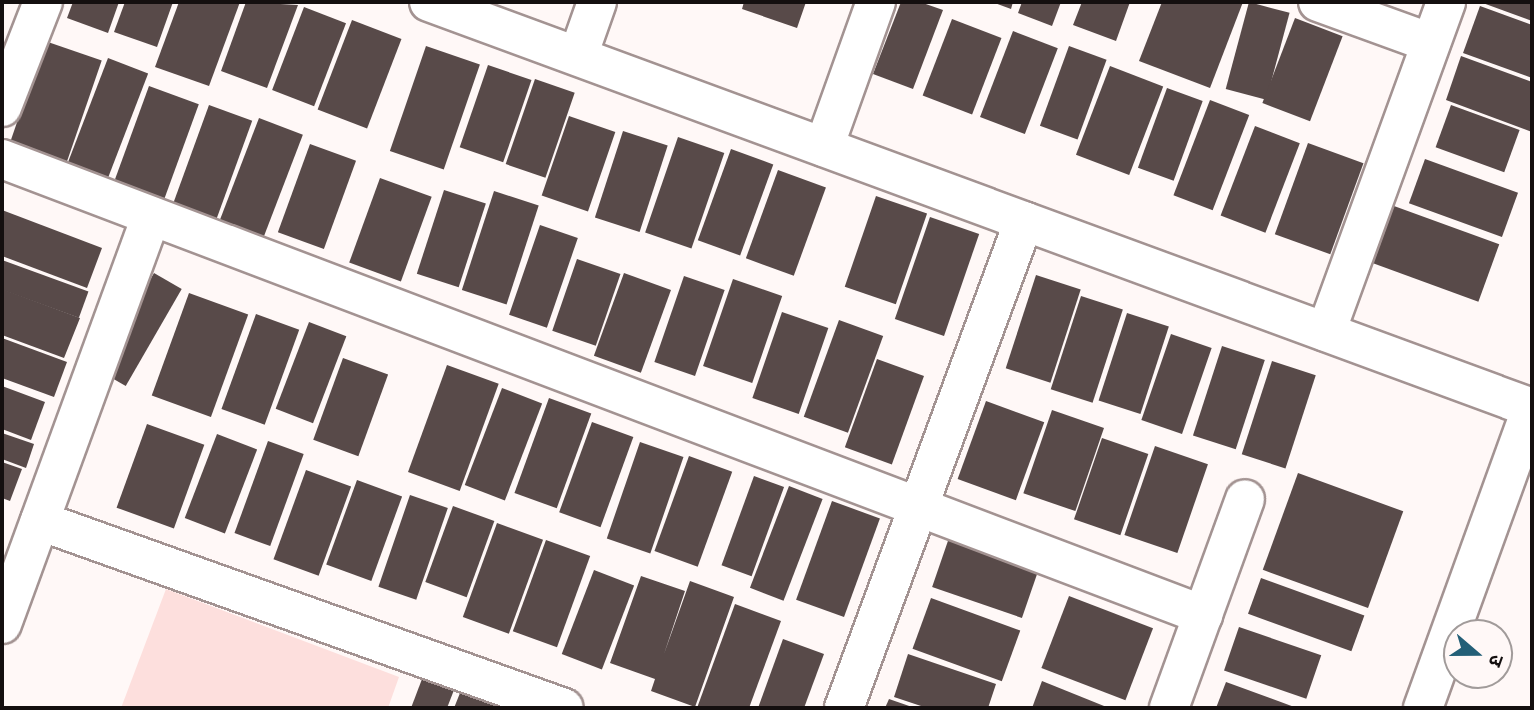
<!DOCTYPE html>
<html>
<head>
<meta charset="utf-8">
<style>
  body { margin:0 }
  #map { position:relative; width:1534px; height:710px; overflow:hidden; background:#fff8f7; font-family:Roboto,"Noto Sans Devanagari",sans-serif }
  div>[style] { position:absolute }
  .green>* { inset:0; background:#fddfdd }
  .building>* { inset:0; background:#584a49; transform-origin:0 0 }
  .roads { filter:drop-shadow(2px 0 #a39392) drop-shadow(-2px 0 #a39392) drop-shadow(0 2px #a39392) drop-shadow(0 -2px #a39392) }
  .minor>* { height:38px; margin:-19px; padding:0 19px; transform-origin:19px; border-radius:19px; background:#fff }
  .tertiary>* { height:38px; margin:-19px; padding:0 19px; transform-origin:19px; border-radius:19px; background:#fff }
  span { translate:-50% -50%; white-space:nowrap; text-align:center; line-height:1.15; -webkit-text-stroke:7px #fff8f7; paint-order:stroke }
  .frame { position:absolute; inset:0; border:4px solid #140f0f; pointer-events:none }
  .north { position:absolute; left:1443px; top:619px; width:70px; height:70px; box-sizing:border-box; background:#fff8f7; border:2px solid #a19b9a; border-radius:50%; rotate:110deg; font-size:19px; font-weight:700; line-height:28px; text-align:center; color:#140f0f }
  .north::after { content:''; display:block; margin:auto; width:24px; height:32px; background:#235f77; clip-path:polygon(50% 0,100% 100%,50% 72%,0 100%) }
</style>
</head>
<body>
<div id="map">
  <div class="green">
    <i style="clip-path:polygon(166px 589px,399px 677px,388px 708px,121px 708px)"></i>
  </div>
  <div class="building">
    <i style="clip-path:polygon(73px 2px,119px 2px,108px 33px,67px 18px)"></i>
    <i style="clip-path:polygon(125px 2px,173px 2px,157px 47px,114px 32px)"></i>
    <i style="clip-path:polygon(179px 2px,240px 2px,209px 86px,155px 67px)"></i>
    <i style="clip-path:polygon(246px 2px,298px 5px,267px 88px,221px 71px)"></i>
    <i style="clip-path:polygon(744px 2px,806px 2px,797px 28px,742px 9px)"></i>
    <i style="clip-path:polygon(901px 2px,920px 2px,943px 10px,913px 89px,873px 74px)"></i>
    <i style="clip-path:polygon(992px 2px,1013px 2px,1011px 9px)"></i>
    <i style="clip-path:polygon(1022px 2px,1061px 2px,1052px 26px,1018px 13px)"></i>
    <i style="clip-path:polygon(1082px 2px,1130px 2px,1116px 41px,1073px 25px)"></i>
    <i style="clip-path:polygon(1162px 2px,1243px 2px,1210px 88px,1139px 61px)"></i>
    <i style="left:1249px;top:2px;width:42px;height:90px;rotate:15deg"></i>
    <i style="clip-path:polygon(1480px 2px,1532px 2px,1532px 21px)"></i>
    <i style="clip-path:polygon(1480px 6px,1532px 25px,1532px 78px,1463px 53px)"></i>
    <i style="left:304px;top:7px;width:45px;height:89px;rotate:21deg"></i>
    <i style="left:1295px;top:18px;width:51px;height:91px;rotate:21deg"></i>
    <i style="left:952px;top:19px;width:53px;height:82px;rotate:21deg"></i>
    <i style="left:352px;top:20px;width:53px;height:96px;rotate:21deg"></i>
    <i style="left:1013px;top:31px;width:48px;height:92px;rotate:21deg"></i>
    <i style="left:45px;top:41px;width:60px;height:110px;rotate:19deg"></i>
    <i style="left:426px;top:46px;width:57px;height:111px;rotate:19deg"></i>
    <i style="left:1069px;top:46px;width:40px;height:85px;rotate:20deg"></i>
    <i style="clip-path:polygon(1461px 56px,1532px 82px,1532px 132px,1446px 100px)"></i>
    <i style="left:108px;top:58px;width:43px;height:114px;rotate:21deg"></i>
    <i style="left:488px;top:65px;width:46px;height:87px;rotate:19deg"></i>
    <i style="left:1110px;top:66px;width:57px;height:95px;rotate:21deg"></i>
    <i style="left:535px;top:79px;width:42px;height:90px;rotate:19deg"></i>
    <i style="left:149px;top:86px;width:53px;height:110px;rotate:20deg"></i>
    <i style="left:1167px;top:88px;width:38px;height:85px;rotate:20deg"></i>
    <i style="left:1210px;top:100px;width:42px;height:102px;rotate:21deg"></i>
    <i style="left:209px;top:105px;width:46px;height:109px;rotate:20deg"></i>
    <i style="left:1451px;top:105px;width:73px;height:45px;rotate:20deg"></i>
    <i style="left:569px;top:116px;width:49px;height:84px;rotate:19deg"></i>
    <i style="left:259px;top:118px;width:47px;height:118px;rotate:21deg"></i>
    <i style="left:1255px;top:126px;width:48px;height:96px;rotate:21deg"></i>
    <i style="left:623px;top:131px;width:47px;height:91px;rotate:18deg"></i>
    <i style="left:678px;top:137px;width:49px;height:101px;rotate:19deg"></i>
    <i style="left:1308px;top:143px;width:59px;height:97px;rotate:20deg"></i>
    <i style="left:310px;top:144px;width:49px;height:94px;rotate:20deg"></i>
    <i style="left:731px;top:149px;width:45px;height:97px;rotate:20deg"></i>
    <i style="left:1425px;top:159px;width:99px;height:47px;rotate:20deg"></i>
    <i style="left:778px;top:170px;width:51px;height:94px;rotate:20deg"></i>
    <i style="left:380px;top:178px;width:55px;height:90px;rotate:20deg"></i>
    <i style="left:444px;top:190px;width:44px;height:88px;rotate:18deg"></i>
    <i style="left:494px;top:191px;width:47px;height:104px;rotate:18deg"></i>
    <i style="left:876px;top:196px;width:54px;height:96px;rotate:19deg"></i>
    <i style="left:1394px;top:206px;width:112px;height:61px;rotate:20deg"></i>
    <i style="clip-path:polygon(2px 210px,102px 248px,87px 288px,2px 256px)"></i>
    <i style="left:930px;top:217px;width:52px;height:108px;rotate:19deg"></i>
    <i style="left:540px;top:225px;width:40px;height:95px;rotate:19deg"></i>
    <i style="left:577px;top:259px;width:46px;height:76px;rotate:19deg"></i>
    <i style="left:2px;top:260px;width:92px;height:28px;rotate:20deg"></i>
    <i style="left:154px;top:273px;width:32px;height:112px;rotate:30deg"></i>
    <i style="left:624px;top:273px;width:50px;height:88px;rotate:20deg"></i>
    <i style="left:1036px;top:275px;width:47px;height:98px;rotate:18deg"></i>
    <i style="left:684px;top:276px;width:43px;height:91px;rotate:19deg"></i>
    <i style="left:733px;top:279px;width:52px;height:92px;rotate:19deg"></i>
    <i style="clip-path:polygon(2px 289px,80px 318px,64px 358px,2px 335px)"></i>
    <i style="left:189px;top:293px;width:63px;height:109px;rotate:20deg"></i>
    <i style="left:1081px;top:296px;width:44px;height:98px;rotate:18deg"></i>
    <i style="left:782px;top:312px;width:49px;height:91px;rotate:19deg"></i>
    <i style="left:1127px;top:313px;width:44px;height:92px;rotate:18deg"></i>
    <i style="left:256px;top:314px;width:46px;height:101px;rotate:20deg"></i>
    <i style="left:839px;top:320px;width:47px;height:103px;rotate:20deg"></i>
    <i style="left:309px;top:322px;width:40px;height:93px;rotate:21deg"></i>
    <i style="left:1171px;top:334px;width:43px;height:91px;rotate:19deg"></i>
    <i style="clip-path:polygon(2px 338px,67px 362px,54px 397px,2px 378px)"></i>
    <i style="left:1222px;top:346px;width:45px;height:94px;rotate:18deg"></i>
    <i style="left:343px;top:358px;width:48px;height:87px;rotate:20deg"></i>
    <i style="left:877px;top:359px;width:50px;height:94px;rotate:20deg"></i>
    <i style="left:1272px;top:361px;width:46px;height:98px;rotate:18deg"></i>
    <i style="left:447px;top:365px;width:55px;height:114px;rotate:20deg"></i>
    <i style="clip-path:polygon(2px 386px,45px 402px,31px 440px,2px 429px)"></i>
    <i style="left:502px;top:388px;width:43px;height:104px;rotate:21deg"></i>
    <i style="left:549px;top:398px;width:45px;height:101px;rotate:20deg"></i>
    <i style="left:986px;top:401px;width:62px;height:83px;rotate:20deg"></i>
    <i style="left:1052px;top:410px;width:55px;height:88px;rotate:19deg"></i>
    <i style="left:592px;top:422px;width:44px;height:96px;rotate:20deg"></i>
    <i style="left:147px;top:424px;width:61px;height:89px;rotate:20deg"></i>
    <i style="clip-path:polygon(2px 433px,34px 444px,26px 468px,2px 459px)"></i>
    <i style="left:217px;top:434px;width:43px;height:90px;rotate:21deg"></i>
    <i style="left:1102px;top:438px;width:49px;height:86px;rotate:19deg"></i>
    <i style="left:268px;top:441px;width:38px;height:98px;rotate:20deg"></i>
    <i style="left:640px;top:442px;width:46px;height:102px;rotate:19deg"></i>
    <i style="left:1155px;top:446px;width:56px;height:94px;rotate:19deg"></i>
    <i style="left:689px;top:456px;width:46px;height:101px;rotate:20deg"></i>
    <i style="clip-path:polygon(2px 462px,22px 469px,10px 501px,2px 498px)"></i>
    <i style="left:306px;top:470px;width:48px;height:95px;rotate:20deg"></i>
    <i style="left:1298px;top:473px;width:112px;height:103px;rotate:20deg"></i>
    <i style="left:754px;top:476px;width:32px;height:95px;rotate:20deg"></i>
    <i style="left:357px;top:480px;width:48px;height:90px;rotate:20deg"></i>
    <i style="left:789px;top:486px;width:36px;height:109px;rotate:21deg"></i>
    <i style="left:410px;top:495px;width:40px;height:97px;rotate:19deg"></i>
    <i style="left:832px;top:501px;width:51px;height:105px;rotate:20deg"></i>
    <i style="left:453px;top:506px;width:44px;height:81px;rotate:20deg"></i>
    <i style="left:497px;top:523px;width:49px;height:100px;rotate:20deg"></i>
    <i style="left:950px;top:535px;width:95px;height:55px;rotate:19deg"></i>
    <i style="left:546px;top:540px;width:47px;height:97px;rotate:20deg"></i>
    <i style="left:594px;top:570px;width:43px;height:90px;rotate:21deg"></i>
    <i style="clip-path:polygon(641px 576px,685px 591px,664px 654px,690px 581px,734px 597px,695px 707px,651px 691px,655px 679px,610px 663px)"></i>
    <i style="left:1261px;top:578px;width:110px;height:38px;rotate:20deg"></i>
    <i style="left:1069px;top:596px;width:90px;height:77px;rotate:21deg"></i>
    <i style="left:931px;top:598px;width:95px;height:54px;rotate:20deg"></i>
    <i style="clip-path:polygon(735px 604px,781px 621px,749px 708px,697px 708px)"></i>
    <i style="left:1239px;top:627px;width:87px;height:46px;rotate:19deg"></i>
    <i style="clip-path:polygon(783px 639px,824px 654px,804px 708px,758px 708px)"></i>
    <i style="clip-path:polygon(908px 654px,996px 684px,988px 708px,927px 708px,894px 697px)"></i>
    <i style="clip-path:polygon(422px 679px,454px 690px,447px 708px,411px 708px)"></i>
    <i style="clip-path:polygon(1042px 681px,1109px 708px,1032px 708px)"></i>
    <i style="clip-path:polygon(1226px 682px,1297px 708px,1216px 708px)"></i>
    <i style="clip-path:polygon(464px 683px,499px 696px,494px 708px,454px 708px)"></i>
    <i style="clip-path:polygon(889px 699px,915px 708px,885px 708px)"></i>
  </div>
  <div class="roads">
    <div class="minor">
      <i style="left:429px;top:2px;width:1175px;rotate:20.21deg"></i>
      <i style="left:1318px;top:2px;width:120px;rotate:19.9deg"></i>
      <i style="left:578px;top:56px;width:57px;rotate:-70.6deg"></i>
      <i style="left:2px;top:107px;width:113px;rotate:-68.7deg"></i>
      <i style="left:824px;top:147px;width:154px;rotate:-70.3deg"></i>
      <i style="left:2px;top:159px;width:1285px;rotate:20.79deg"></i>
      <i style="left:1326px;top:332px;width:351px;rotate:-70deg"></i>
      <i style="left:40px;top:521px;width:556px;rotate:19.64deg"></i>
      <i style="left:2px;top:624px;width:434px;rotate:-69.9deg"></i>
      <i style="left:844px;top:708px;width:519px;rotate:-69.72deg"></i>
      <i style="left:1169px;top:708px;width:222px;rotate:-70deg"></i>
    </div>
    <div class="tertiary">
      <i style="left:1423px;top:708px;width:320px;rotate:-70.1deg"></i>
    </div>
  </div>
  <div class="frame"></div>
  <div class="north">उ</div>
</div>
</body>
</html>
